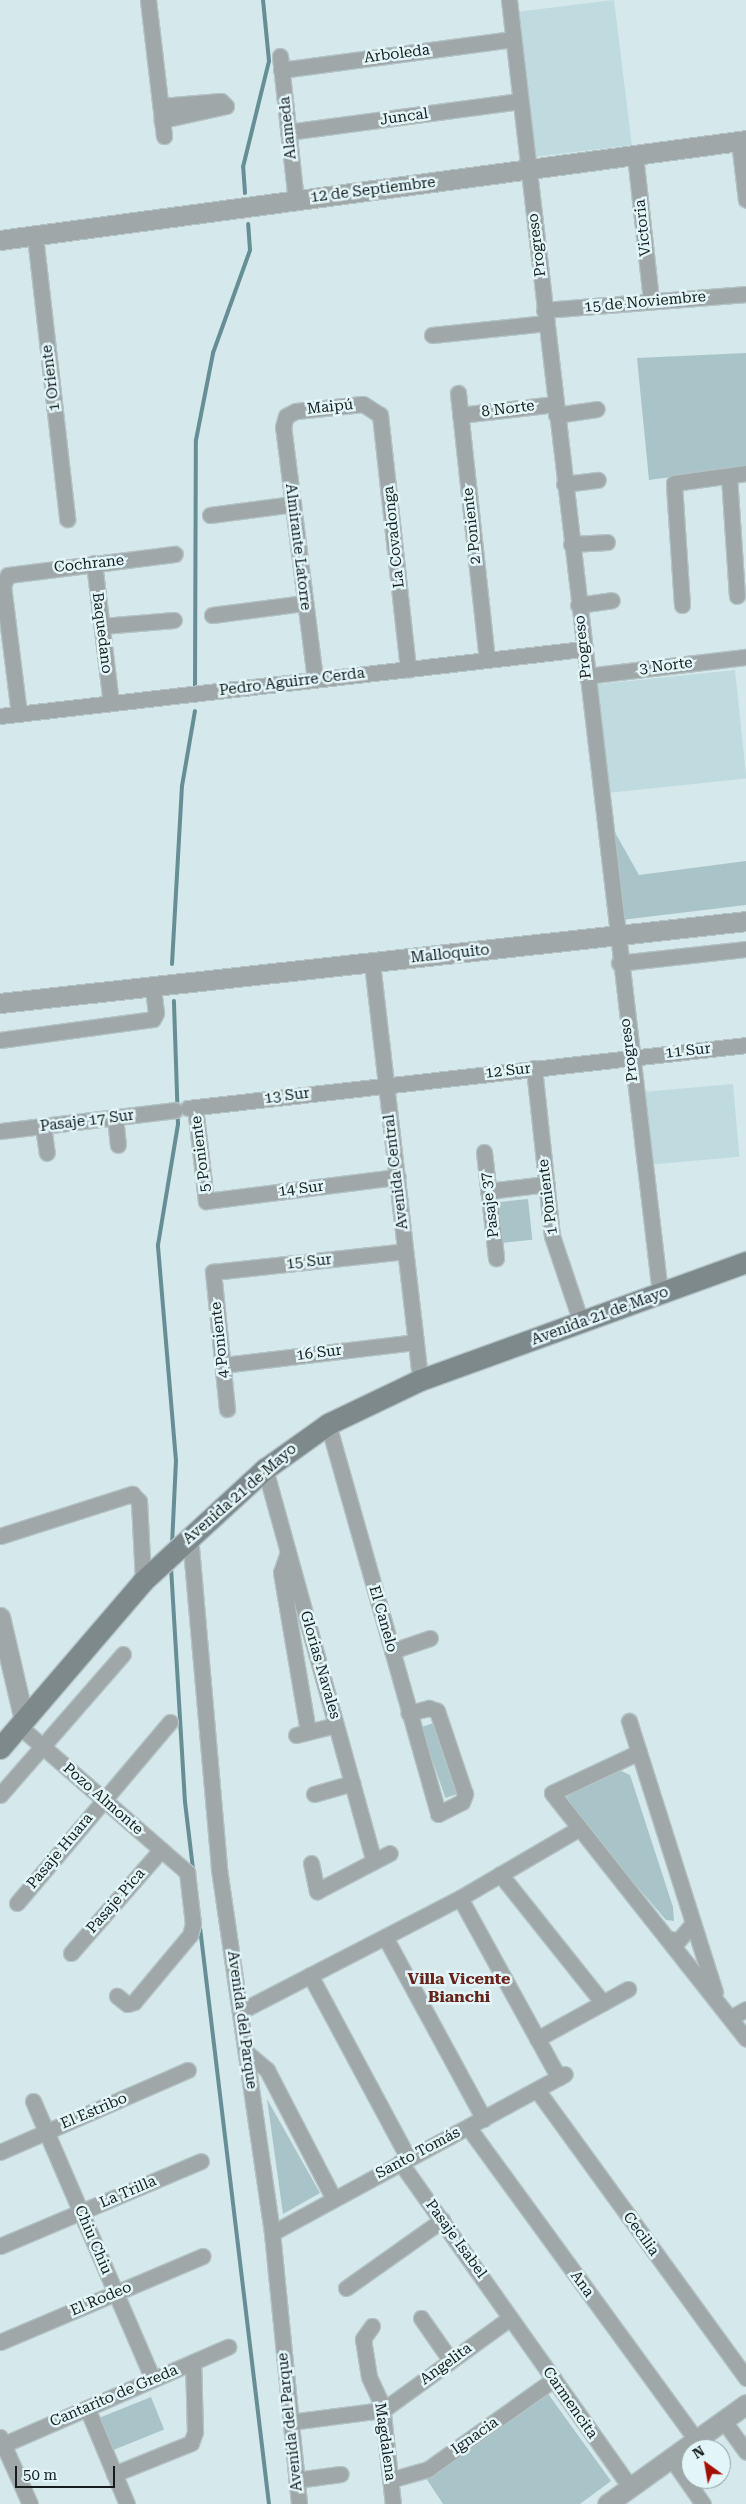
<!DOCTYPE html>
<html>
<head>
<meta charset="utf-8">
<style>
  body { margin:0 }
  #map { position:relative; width:746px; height:2504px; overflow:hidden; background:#d5e8eb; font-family:"Roboto Serif",serif }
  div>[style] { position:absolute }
  .built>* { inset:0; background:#c0dbe0; transform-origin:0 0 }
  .green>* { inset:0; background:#a8c4c9; transform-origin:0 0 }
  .stream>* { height:4px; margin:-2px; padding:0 2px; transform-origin:2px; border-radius:2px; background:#668e95 }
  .roads { filter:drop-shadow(1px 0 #b3c3c6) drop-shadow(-1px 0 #b3c3c6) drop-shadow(0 1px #b3c3c6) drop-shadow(0 -1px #b3c3c6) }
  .minor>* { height:15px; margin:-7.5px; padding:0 7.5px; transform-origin:7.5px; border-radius:7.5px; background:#9fa7a8 }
  .tertiary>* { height:19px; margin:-9.5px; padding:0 9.5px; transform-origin:9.5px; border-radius:9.5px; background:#9fa7a8 }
  .secondary>* { height:21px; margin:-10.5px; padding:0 10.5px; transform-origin:10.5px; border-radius:10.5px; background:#7e898b }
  span { translate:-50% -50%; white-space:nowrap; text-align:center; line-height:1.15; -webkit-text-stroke:5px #e2f5f8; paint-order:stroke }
  .street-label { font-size:15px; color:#161d1e }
  .neighbourhood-label { font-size:16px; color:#67231a; font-weight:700 }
  .north { position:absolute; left:681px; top:2439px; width:50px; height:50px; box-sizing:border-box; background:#e2f5f8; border:1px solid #909fa1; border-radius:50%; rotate:328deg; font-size:14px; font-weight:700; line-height:20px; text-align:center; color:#161d1e }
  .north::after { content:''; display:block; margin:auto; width:18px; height:22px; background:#a40f02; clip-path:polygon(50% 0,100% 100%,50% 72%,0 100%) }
  .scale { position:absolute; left:15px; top:2466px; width:100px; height:22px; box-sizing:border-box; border:2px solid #161d1e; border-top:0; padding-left:6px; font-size:15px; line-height:18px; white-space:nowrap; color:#161d1e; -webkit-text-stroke:4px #e2f5f8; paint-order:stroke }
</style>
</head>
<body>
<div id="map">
  <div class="built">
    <i style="left:614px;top:0;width:146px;height:99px;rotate:83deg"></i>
    <i style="left:735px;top:670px;width:109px;height:142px;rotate:84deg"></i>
    <i style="left:733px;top:1084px;width:73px;height:88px;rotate:85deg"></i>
  </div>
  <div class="green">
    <i style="clip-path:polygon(746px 353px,746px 467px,649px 480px,637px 358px)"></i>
    <i style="clip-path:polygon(608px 820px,639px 875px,746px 861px,746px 905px,621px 920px)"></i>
    <i style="left:528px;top:1199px;width:41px;height:35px;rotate:84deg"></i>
    <i style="left:439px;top:1721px;width:75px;height:19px;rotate:71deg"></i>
    <i style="clip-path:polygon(619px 1770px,630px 1775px,673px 1907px,674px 1921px,666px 1920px,571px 1810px,567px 1797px,571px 1790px)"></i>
    <i style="clip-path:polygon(267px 2099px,320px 2193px,283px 2214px)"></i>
    <i style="clip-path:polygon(546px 2391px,611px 2481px,580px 2504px,443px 2504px,424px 2475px)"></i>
    <i style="left:151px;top:2397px;width:35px;height:56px;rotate:68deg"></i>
  </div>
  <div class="stream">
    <i style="left:245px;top:193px;width:26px;rotate:-94deg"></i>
    <i style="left:243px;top:167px;width:109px;rotate:-76.2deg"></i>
    <i style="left:269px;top:61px;width:61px;rotate:-95.6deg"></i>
    <i style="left:195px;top:687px;width:247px;rotate:-89.8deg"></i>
    <i style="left:196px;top:440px;width:89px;rotate:-78.9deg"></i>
    <i style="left:213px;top:353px;width:109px;rotate:-70.2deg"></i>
    <i style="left:250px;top:250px;width:26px;rotate:-94deg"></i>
    <i style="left:172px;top:964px;width:178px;rotate:-86.8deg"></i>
    <i style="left:182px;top:786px;width:76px;rotate:-80.2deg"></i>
    <i style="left:172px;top:1545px;width:84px;rotate:-87.3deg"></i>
    <i style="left:176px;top:1461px;width:217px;rotate:-94.8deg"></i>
    <i style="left:158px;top:1245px;width:123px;rotate:-80.6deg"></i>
    <i style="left:178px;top:1124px;width:123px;rotate:-91.9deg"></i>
    <i style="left:171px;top:1567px;width:235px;rotate:86.6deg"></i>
    <i style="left:185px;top:1802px;width:707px;rotate:83.18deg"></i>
  </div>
  <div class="roads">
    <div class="minor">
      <i style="left:148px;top:0;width:137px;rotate:83.3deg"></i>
      <i style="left:509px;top:0;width:1303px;rotate:83.34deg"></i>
      <i style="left:280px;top:56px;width:145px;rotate:83.7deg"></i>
      <i style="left:281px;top:70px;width:234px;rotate:-7.6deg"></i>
      <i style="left:161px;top:106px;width:60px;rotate:-4.8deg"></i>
      <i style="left:221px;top:101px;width:7px;rotate:45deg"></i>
      <i style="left:226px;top:106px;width:66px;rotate:167.7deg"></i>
      <i style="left:288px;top:132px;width:234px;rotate:-7.6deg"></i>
      <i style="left:739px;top:141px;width:59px;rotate:83.2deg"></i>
      <i style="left:635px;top:155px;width:147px;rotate:83.7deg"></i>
      <i style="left:35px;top:236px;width:285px;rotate:83.5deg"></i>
      <i style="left:544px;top:310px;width:203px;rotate:-4.5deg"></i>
      <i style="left:432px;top:335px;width:115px;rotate:-6deg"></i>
      <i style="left:458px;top:393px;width:268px;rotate:83.8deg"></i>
      <i style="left:460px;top:415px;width:96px;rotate:-6.6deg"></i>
      <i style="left:556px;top:415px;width:41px;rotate:-8.3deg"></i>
      <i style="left:729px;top:476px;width:120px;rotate:86.2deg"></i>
      <i style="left:564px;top:484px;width:34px;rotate:-7deg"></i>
      <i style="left:210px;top:515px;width:84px;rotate:-7.5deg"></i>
      <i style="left:571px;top:544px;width:36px;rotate:-3deg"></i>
      <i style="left:94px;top:563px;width:141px;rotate:83.1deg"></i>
      <i style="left:578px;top:605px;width:34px;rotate:-8deg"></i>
      <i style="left:682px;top:605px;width:122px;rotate:-93.8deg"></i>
      <i style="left:674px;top:483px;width:73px;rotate:-7.9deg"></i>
      <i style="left:212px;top:615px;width:94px;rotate:-7.4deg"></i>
      <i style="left:102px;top:626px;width:72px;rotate:-4.8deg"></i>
      <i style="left:586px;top:676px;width:161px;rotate:-6.8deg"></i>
      <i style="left:315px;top:679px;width:254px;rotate:-97.2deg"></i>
      <i style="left:283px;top:427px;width:11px;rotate:-75deg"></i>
      <i style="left:286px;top:416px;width:11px;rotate:-27deg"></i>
      <i style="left:296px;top:411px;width:67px;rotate:-6deg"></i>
      <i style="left:363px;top:404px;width:20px;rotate:33deg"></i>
      <i style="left:380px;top:415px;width:256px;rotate:83.7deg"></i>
      <i style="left:19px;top:714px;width:130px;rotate:-97.1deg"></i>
      <i style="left:3px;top:585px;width:11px;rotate:-63deg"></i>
      <i style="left:8px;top:575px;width:168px;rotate:-7.2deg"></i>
      <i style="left:0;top:716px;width:587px;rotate:-6.56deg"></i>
      <i style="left:372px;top:963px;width:420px;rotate:83.4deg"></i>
      <i style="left:619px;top:963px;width:128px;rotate:-6.3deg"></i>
      <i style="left:0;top:1040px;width:154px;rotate:-7.8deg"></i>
      <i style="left:153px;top:1019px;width:7px;rotate:-63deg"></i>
      <i style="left:156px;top:1013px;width:26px;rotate:-97deg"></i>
      <i style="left:534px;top:1068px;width:169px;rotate:83.9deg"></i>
      <i style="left:552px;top:1236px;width:91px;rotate:71.4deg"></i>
      <i style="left:195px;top:1107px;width:95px;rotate:83.3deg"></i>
      <i style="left:206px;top:1201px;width:193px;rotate:-7.2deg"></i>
      <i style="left:188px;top:1108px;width:562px;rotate:-6.44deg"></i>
      <i style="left:115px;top:1117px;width:28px;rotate:84deg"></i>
      <i style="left:43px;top:1126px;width:27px;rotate:82deg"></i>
      <i style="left:0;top:1131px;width:176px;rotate:-6.8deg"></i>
      <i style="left:484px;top:1152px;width:107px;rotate:83.5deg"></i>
      <i style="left:488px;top:1191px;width:59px;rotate:-6.8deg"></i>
      <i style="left:223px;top:1365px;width:194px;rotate:-6.8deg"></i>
      <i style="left:227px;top:1409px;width:138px;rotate:-95.8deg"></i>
      <i style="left:213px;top:1272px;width:193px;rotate:-6.2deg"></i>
      <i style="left:328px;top:1424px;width:405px;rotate:74.2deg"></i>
      <i style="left:438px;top:1814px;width:27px;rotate:-27deg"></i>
      <i style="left:462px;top:1802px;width:9px;rotate:-69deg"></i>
      <i style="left:465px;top:1794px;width:88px;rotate:-108.6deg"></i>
      <i style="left:437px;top:1711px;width:9px;rotate:-159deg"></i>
      <i style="left:429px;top:1708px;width:21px;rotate:166deg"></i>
      <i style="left:265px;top:1469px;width:407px;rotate:74.5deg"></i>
      <i style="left:0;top:1536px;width:139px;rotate:-17.7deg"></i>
      <i style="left:132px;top:1494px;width:10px;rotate:45deg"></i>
      <i style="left:139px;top:1501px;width:80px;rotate:87.1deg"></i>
      <i style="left:190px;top:1536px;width:334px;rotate:85deg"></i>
      <i style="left:219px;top:1869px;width:368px;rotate:81.7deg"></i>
      <i style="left:272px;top:2233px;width:272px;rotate:84.3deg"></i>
      <i style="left:288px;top:1552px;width:21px;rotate:109deg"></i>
      <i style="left:281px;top:1572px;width:162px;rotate:80.4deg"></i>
      <i style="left:392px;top:1651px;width:40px;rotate:-18.9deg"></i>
      <i style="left:629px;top:1721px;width:284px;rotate:72.4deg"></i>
      <i style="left:19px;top:1726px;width:223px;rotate:41deg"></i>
      <i style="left:187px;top:1872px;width:52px;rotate:83.4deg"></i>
      <i style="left:193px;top:1924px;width:11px;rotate:105deg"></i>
      <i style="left:190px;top:1935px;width:87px;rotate:129.9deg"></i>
      <i style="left:134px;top:2002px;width:7px;rotate:164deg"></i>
      <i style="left:127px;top:2004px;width:13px;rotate:-141deg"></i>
      <i style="left:296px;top:1735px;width:41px;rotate:-14deg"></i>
      <i style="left:639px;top:1752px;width:96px;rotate:154.8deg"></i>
      <i style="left:552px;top:1793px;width:313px;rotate:51.7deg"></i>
      <i style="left:314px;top:1794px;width:40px;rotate:-16deg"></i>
      <i style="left:0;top:1795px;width:187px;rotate:-48.9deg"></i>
      <i style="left:311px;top:1863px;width:29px;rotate:78deg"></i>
      <i style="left:317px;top:1891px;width:82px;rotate:-27.5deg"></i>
      <i style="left:500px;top:1874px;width:165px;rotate:51.4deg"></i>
      <i style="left:460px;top:1898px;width:205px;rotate:61.2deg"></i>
      <i style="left:17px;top:1903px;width:237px;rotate:-49.8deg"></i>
      <i style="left:385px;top:1937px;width:207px;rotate:61.5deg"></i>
      <i style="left:667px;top:1938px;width:11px;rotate:15deg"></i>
      <i style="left:678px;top:1941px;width:23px;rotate:-50deg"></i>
      <i style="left:71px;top:1953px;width:137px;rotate:-48.9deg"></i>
      <i style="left:310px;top:1975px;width:208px;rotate:61.8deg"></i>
      <i style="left:241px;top:2011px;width:246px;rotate:-27.3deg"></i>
      <i style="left:460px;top:1898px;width:137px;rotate:-30.3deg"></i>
      <i style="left:730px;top:2018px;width:18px;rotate:-29deg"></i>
      <i style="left:537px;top:2039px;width:104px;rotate:-28.8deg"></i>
      <i style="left:247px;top:2053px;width:26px;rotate:40deg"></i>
      <i style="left:267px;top:2070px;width:145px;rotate:62.6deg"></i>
      <i style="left:537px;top:2090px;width:356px;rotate:54deg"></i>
      <i style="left:33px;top:2101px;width:303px;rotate:66.7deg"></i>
      <i style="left:468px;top:2127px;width:387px;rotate:53.9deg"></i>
      <i style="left:0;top:2152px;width:205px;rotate:-23.6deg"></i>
      <i style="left:400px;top:2162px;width:398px;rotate:54.7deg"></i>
      <i style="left:272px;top:2233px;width:333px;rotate:-28.5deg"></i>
      <i style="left:0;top:2246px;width:218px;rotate:-22.9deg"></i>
      <i style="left:346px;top:2288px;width:118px;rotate:-35.3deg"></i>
      <i style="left:421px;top:2318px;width:52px;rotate:55.1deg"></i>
      <i style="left:372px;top:2326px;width:16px;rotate:125deg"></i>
      <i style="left:363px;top:2339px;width:38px;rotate:81deg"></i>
      <i style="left:369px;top:2377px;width:31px;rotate:65deg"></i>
      <i style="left:382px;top:2405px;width:100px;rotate:83.7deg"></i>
      <i style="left:0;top:2342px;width:220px;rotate:-23deg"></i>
      <i style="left:87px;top:2408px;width:104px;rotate:67.4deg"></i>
      <i style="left:723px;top:2420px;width:39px;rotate:54deg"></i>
      <i style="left:290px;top:2422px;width:94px;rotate:-7.4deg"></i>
      <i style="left:383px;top:2410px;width:157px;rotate:-35.9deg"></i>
      <i style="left:0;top:2437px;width:73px;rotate:65.9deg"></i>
      <i style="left:0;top:2446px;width:249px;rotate:-23.5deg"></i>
      <i style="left:671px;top:2458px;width:56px;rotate:55.2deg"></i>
      <i style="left:114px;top:2474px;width:83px;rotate:-21.9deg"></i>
      <i style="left:191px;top:2443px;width:12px;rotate:-70deg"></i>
      <i style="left:195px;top:2432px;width:70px;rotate:-91.6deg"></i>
      <i style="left:296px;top:2480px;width:45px;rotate:-7.6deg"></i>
      <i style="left:390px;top:2480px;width:40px;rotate:-16deg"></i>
      <i style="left:428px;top:2469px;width:155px;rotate:-35.5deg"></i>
    </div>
    <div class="tertiary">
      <i style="left:0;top:240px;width:753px;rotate:-7.63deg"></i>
      <i style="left:0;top:1003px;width:750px;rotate:-6.27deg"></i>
      <i style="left:0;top:1617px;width:106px;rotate:76.9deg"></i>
      <i style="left:607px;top:2504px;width:171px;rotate:-35.7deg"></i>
    </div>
    <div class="secondary">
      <i style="left:0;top:1748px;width:220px;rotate:-49.4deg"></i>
      <i style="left:143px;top:1581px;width:166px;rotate:-42.6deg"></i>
      <i style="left:265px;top:1469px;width:77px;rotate:-35.5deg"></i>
      <i style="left:328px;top:1424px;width:102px;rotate:-25.6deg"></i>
      <i style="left:420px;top:1380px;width:347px;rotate:-19.9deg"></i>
    </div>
  </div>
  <div class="street-label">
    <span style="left:397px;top:54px;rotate:-7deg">Arboleda</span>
    <span style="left:404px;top:117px;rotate:-8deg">Juncal</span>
    <span style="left:288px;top:128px;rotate:-96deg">Alameda</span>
    <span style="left:373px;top:190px;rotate:-7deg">12 de Septiembre</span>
    <span style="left:643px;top:228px;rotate:-96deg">Victoria</span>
    <span style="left:537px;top:245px;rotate:-97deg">Progreso</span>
    <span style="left:645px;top:302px;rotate:-5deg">15 de Noviembre</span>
    <span style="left:51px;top:378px;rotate:-97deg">1 Oriente</span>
    <span style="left:330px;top:407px;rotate:-6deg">Maipú</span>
    <span style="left:508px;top:409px;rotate:-7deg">8 Norte</span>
    <span style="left:472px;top:526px;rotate:-96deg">2 Poniente</span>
    <span style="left:394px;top:537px;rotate:-96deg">La Covadonga</span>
    <span style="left:298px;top:547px;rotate:83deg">Almirante Latorre</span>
    <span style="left:89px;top:564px;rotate:-6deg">Cochrane</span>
    <span style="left:102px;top:633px;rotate:83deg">Baquedano</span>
    <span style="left:583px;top:647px;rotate:-96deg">Progreso</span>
    <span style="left:666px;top:666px;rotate:-7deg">3 Norte</span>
    <span style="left:292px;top:682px;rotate:-7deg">Pedro Aguirre Cerda</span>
    <span style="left:450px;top:954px;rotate:-6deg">Malloquito</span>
    <span style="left:629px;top:1050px;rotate:-97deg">Progreso</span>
    <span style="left:688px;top:1051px;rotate:-6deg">11 Sur</span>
    <span style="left:508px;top:1071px;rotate:-6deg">12 Sur</span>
    <span style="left:287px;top:1096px;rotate:-7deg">13 Sur</span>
    <span style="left:87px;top:1121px;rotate:-7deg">Pasaje 17 Sur</span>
    <span style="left:201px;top:1154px;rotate:-97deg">5 Poniente</span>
    <span style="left:396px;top:1172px;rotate:-97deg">Avenida Central</span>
    <span style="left:301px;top:1189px;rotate:-7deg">14 Sur</span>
    <span style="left:548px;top:1197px;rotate:-97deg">1 P0niente</span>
    <span style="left:490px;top:1205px;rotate:-97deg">Pasaje 37</span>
    <span style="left:309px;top:1262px;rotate:-6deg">15 Sur</span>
    <span style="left:600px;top:1316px;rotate:-20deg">Avenida 21 de Mayo</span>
    <span style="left:220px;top:1340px;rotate:-96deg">4 Poniente</span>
    <span style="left:319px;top:1353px;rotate:-7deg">16 Sur</span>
    <span style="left:240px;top:1494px;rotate:-41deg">Avenida 21 de Mayo</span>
    <span style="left:383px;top:1619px;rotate:74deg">El Canelo</span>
    <span style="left:320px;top:1665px;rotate:74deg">Glorias Navales</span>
    <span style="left:103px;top:1799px;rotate:41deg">Pozo Almonte</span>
    <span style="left:60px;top:1851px;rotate:-50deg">Pasaje Huara</span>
    <span style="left:116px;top:1901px;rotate:-49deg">Pasaje Pica</span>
    <span style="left:242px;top:2020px;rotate:82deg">Avenida del Parque</span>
    <span style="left:94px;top:2111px;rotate:-23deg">El Estribo</span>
    <span style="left:418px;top:2153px;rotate:-28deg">Santo Tomás</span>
    <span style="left:128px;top:2192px;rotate:-23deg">La Trilla</span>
    <span style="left:641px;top:2234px;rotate:54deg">Cecilia</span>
    <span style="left:456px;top:2239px;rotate:54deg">Pasaje Isabel</span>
    <span style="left:93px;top:2240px;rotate:67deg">Chiu Chiu</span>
    <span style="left:582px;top:2284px;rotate:54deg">Ana</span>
    <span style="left:101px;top:2299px;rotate:-23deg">El Rodeo</span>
    <span style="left:446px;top:2364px;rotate:-36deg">Angelita</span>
    <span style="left:114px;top:2396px;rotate:-23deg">Cantarito de Greda</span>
    <span style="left:570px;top:2403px;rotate:55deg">Carmencita</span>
    <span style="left:290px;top:2422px;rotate:-96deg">Avenida del Parque</span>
    <span style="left:475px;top:2436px;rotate:-35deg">Ignacia</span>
    <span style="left:385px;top:2442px;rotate:82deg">Magdalena</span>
  </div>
  <div class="neighbourhood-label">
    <span style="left:459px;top:1988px">Villa Vicente<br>Bianchi</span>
  </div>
  <div class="north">N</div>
  <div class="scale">50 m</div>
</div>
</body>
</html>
